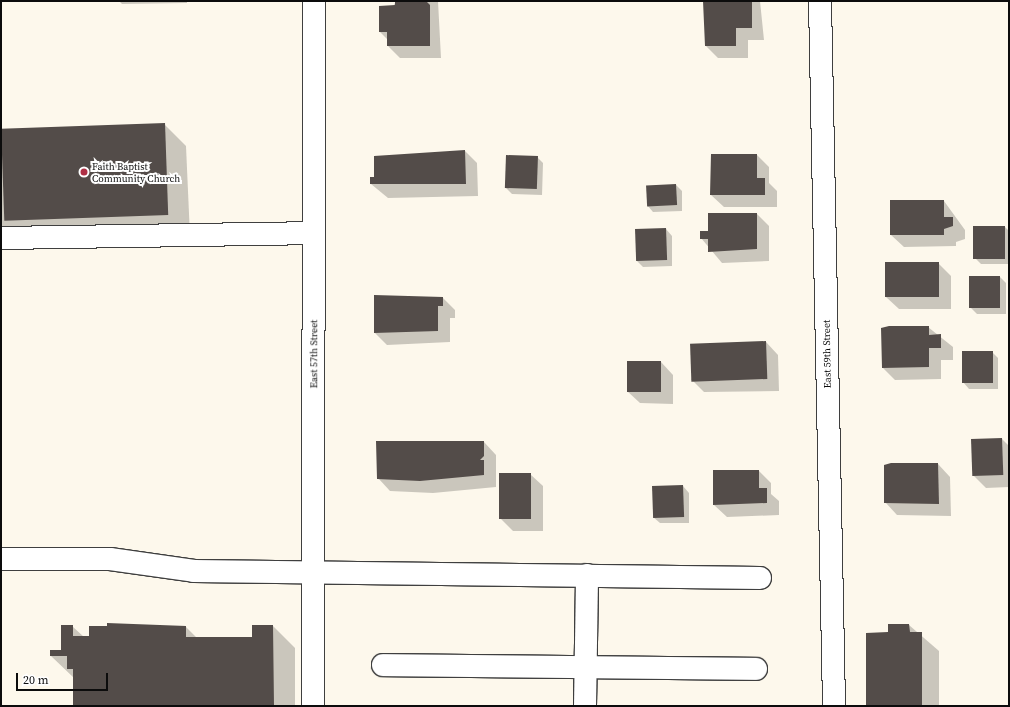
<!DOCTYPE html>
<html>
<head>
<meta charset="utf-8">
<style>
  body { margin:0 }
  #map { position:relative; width:1010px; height:707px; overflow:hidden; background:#fdf8ec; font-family:"Source Serif 4",serif }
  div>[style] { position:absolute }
  .shadow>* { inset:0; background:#0003 }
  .building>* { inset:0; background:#534c49; transform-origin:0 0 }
  .roads { filter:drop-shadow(1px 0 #3f3f3f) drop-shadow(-1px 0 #3f3f3f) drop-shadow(0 1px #3f3f3f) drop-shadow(0 -1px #3f3f3f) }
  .minor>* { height:22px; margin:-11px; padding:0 11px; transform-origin:11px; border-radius:11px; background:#fff }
  .dots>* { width:11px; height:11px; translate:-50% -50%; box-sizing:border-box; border:2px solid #fff; border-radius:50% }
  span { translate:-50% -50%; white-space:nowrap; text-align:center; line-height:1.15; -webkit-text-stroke:4px #fff; paint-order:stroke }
  .poi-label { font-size:10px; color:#0c0c0c }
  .left { translate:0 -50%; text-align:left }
  .street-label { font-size:10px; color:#0c0c0c }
  .frame { position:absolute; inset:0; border:2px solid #0c0c0c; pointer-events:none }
  .scale { position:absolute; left:16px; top:673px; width:92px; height:18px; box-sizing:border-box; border:2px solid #0c0c0c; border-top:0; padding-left:5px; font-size:12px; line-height:14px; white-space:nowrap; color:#0c0c0c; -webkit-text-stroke:3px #fff; paint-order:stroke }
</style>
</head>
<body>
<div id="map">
  <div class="shadow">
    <i style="clip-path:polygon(119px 1px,187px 1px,187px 3px,122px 4px)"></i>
    <i style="clip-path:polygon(396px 1px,438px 1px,441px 58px,400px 58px,388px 46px,388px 40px,380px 32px)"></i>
    <i style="clip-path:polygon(704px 1px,760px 1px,764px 40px,748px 40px,748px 58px,718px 58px,706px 46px)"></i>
    <i style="clip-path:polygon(164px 124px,186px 146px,190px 236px,1px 244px,1px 131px)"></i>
    <i style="clip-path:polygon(465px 151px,477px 163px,478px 196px,388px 198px,371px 184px,375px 178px)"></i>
    <i style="clip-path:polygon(757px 155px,769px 167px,769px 183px,777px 191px,777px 207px,724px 207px,711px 195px)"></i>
    <i style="clip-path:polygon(537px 157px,543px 163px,542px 195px,512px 194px,506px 188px)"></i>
    <i style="clip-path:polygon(676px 185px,682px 191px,682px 211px,653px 212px,647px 205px)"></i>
    <i style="clip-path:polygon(944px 201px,965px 230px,965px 239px,956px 242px,956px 246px,904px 247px,891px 235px)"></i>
    <i style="clip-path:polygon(757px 214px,769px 226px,769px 261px,722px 263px,701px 238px)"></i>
    <i style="clip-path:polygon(1005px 227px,1009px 231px,1009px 264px,981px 264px,975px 258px)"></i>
    <i style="clip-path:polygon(666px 229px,672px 236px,672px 266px,643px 267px,637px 261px)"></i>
    <i style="clip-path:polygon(938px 263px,951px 276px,951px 309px,899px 309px,886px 297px)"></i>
    <i style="clip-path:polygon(970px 277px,1000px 277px,1006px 283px,1006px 314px,977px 314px,971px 308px)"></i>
    <i style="clip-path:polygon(375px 296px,443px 298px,455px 310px,455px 318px,450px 318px,450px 342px,387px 345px,375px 333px)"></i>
    <i style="clip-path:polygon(928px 327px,953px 347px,953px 360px,941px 360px,941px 379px,895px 380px,883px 368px)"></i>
    <i style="clip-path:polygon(766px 342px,778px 355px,779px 391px,704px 392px,691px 379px)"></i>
    <i style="clip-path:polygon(992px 352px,998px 358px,998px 389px,969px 389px,963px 382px)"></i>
    <i style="clip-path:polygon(661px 362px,673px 375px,673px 404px,640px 403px,627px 391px)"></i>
    <i style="clip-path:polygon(1002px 439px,1009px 446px,1009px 487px,986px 488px,973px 475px)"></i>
    <i style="clip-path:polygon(484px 442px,496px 455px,496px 487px,433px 493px,390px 491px,378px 478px)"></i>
    <i style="clip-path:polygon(938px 464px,950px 477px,951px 516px,897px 515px,885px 502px)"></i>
    <i style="clip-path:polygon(759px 471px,771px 483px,771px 494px,779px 501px,779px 515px,727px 517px,714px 505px)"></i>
    <i style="clip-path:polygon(530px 474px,543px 486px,543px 531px,513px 531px,500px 518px)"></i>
    <i style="clip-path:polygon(683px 486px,689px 493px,689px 523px,660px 523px,653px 517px)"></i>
    <i style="clip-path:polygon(909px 625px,939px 651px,939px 706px,867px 706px,889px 633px)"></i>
    <i style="clip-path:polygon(72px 626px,84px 637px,186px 627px,197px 638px,253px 638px,273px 626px,295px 648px,295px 706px,74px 706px,74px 678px,51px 656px,62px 651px)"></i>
  </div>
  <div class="building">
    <i style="clip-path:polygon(395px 1px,426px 1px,430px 5px,430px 46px,387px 46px,387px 32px,379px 32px,379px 6px,395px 5px)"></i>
    <i style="clip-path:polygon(703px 1px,752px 2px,752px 28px,736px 28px,736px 46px,705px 46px)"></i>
    <i style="left:165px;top:123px;width:92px;height:164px;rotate:88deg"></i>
    <i style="clip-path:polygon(465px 150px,466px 184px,370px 184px,370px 177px,374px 177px,374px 156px)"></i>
    <i style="clip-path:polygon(711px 154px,757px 154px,757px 178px,765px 178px,765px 195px,710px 195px)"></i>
    <i style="left:506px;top:155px;width:32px;height:33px;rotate:2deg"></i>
    <i style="left:676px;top:184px;width:21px;height:30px;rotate:87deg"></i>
    <i style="clip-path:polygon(890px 200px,944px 200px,944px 217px,953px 217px,953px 226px,944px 229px,944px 235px,890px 235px)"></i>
    <i style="clip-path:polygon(708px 213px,757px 213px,757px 249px,708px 252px,708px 239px,700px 239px,700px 231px,708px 231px)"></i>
    <i style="left:973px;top:226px;width:32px;height:33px"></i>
    <i style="left:666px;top:228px;width:32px;height:31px;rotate:88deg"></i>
    <i style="left:885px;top:262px;width:54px;height:35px"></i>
    <i style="left:969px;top:276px;width:31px;height:32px"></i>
    <i style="clip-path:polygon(374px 295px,443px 297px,443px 306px,438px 306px,438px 331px,374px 333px)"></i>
    <i style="clip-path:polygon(889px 326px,929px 326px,929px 335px,941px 334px,941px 348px,929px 348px,929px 367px,882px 368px,881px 328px)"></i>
    <i style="left:766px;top:341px;width:38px;height:76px;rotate:88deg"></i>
    <i style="left:962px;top:351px;width:31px;height:32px"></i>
    <i style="left:627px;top:361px;width:34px;height:31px"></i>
    <i style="left:1002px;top:438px;width:37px;height:31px;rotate:88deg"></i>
    <i style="clip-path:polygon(376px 441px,484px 441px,484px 456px,480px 460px,484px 460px,484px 475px,420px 481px,377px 479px)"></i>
    <i style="clip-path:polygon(891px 463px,938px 463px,939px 504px,884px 503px,884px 465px)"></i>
    <i style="clip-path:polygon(713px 470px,759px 470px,759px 488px,767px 488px,767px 503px,713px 505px)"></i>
    <i style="left:499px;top:473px;width:32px;height:46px"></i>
    <i style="left:683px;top:485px;width:32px;height:31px;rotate:88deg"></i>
    <i style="clip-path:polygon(107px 623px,186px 626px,186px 637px,252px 637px,252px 625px,273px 625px,274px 706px,73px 706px,73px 669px,67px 669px,67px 656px,50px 656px,50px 650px,61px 650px,61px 625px,73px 625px,73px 636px,89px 636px,89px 626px,107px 626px)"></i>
    <i style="clip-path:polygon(888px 624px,909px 624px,910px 632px,922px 632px,922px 706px,866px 706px,866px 633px,888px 632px)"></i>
  </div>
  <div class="roads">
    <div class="minor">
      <i style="left:820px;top:1px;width:705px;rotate:88.86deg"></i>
      <i style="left:1px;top:238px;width:313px;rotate:-0.9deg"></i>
      <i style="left:1px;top:559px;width:109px"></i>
      <i style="left:110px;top:559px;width:85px;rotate:8.1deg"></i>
      <i style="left:194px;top:571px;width:566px;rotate:0.71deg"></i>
      <i style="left:383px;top:665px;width:373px;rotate:0.6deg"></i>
      <i style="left:313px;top:706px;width:705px;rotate:-89.92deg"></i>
      <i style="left:585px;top:706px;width:131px;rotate:-89.1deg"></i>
    </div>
  </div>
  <div class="dots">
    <i style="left:84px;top:172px;background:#af3045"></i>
  </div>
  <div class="poi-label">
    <span class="left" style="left:92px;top:172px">Faith Baptist<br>Community Church</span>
  </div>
  <div class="street-label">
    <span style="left:314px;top:354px;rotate:-90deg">East 57th Street</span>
    <span style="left:827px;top:354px;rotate:-91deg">East 59th Street</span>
  </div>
  <div class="frame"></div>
  <div class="scale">20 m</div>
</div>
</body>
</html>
